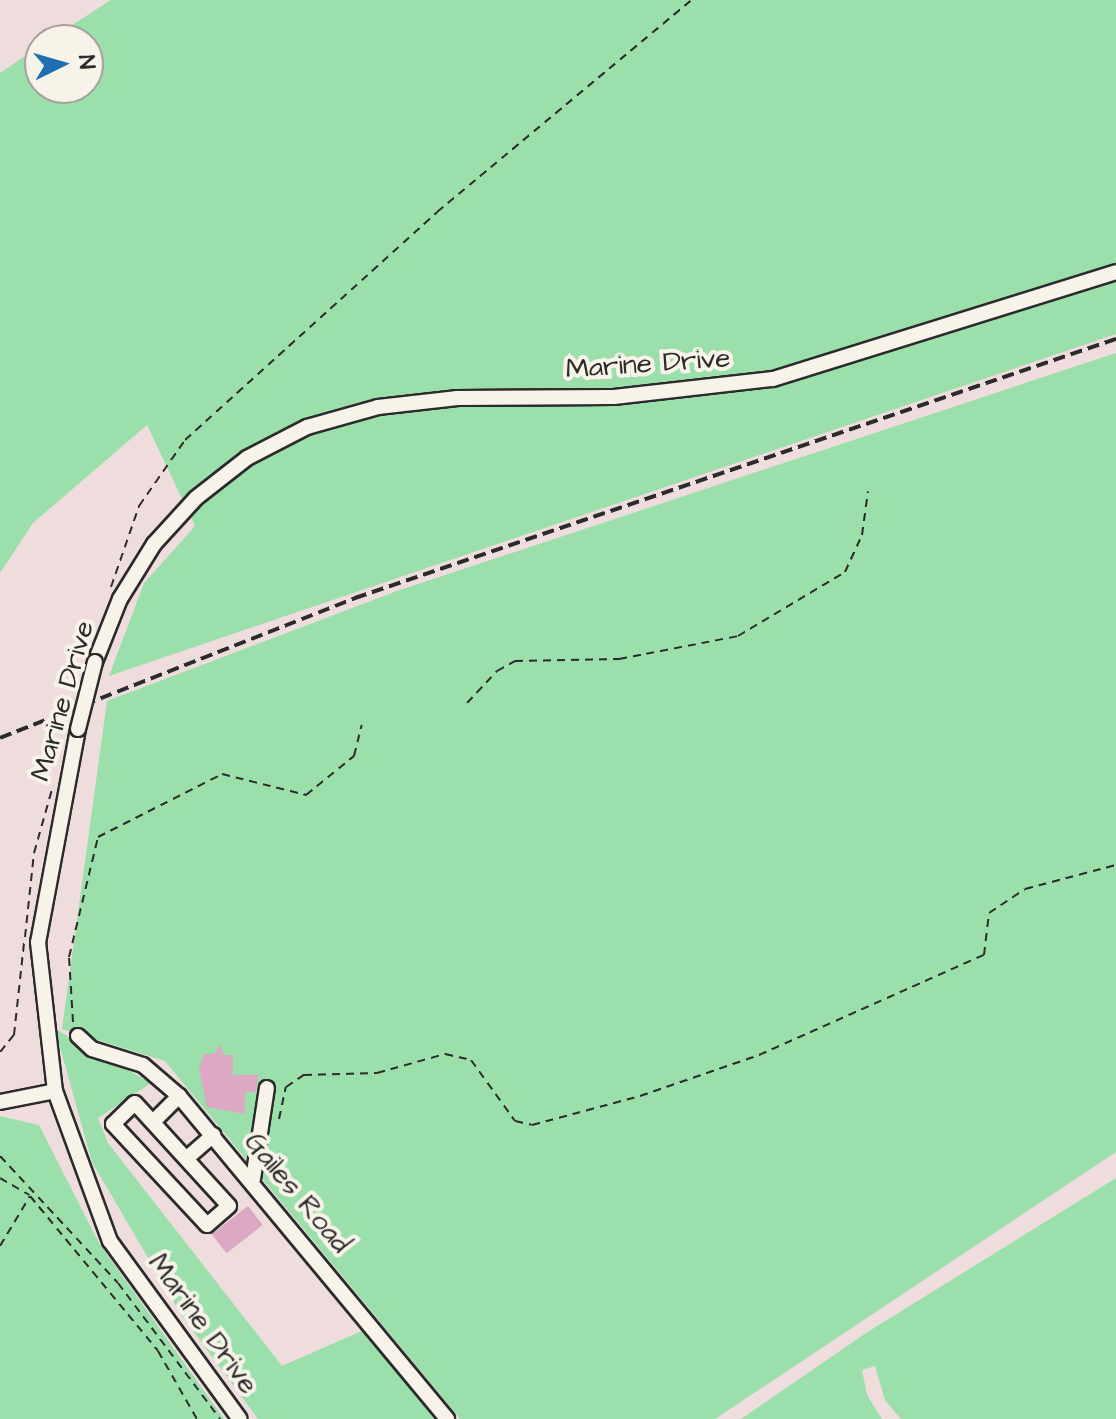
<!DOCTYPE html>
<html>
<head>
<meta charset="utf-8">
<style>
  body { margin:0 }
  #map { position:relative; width:1116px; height:1419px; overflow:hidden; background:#efdcdd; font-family:"Architects Daughter",sans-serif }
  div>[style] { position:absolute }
  .green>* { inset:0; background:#9bdfab }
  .building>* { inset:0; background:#dca8c4; transform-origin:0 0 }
  .path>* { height:2px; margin-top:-1px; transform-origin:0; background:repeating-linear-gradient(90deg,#2b2b2b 0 8px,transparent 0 14px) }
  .roads { filter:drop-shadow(2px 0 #2b2b2b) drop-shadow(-2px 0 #2b2b2b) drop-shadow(0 2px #2b2b2b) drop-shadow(0 -2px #2b2b2b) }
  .minor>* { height:14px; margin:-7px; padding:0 7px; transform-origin:7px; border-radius:7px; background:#f7f3e8 }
  .rail>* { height:4px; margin-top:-2px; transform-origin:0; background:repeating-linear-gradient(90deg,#2b2b2b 0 12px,transparent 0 18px) }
  .bridges { filter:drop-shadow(2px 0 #2b2b2b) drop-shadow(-2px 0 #2b2b2b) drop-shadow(0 2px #2b2b2b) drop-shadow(0 -2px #2b2b2b) }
  .minor-bridge>* { height:14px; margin:-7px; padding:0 7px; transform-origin:7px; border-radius:7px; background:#f7f3e8 }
  span { translate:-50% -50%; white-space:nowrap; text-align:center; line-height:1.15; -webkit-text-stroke:8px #f7f3e8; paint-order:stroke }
  .street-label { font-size:28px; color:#2b2b2b }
  .north { position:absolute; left:24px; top:24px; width:80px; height:80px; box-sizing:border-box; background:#f7f3e8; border:2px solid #a5a39c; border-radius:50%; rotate:85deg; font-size:22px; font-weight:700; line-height:32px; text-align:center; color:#2b2b2b }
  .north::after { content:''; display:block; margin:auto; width:28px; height:36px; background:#1f6fb2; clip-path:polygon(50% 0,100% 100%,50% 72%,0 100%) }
</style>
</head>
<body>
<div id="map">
  <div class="green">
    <i style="clip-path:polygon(111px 0,1116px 0,1116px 334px,109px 676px,144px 583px,195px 526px,147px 425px,33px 523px,0 573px,0 73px,40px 46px,40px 88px,88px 88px,88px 40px,49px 40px)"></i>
    <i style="clip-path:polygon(1116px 353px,1116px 1152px,715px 1419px,460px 1419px,165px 1061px,62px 1029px,107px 701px,397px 591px)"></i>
    <i style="clip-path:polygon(55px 1029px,151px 1083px,98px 1118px,108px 1143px,282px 1366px,364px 1330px,434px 1419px,258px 1419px,182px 1316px,92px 1162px)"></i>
    <i style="clip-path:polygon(0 1116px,39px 1125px,99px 1243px,224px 1419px,0 1419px)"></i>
    <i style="clip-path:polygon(1116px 1178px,1116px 1419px,901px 1419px,885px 1400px,875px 1366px,862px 1370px,867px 1395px,882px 1419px,741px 1419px,866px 1333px)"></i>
  </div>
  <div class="building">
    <i style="clip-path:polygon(220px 1044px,224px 1055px,233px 1055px,233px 1075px,258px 1075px,256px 1092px,245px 1092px,245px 1114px,207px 1107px,199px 1069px,204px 1054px,214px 1054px)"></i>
    <i style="left:248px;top:1206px;width:24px;height:46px;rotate:52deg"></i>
  </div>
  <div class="path">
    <i style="left:111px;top:587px;width:86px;rotate:-70.9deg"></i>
    <i style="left:139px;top:506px;width:80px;rotate:-55.1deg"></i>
    <i style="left:185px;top:440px;width:340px;rotate:-42.1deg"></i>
    <i style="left:437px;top:212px;width:331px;rotate:-39.8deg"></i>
    <i style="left:467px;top:703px;width:44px;rotate:-46.8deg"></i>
    <i style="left:497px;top:671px;width:21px;rotate:-29deg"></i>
    <i style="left:515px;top:661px;width:104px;rotate:-1.1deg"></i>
    <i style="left:619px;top:659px;width:121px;rotate:-10.9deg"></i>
    <i style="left:738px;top:636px;width:125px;rotate:-30.9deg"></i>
    <i style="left:845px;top:572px;width:41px;rotate:-65.3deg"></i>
    <i style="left:862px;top:535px;width:44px;rotate:-82.2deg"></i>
    <i style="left:25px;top:937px;width:84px;rotate:-83.9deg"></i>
    <i style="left:34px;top:853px;width:70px;rotate:-74.2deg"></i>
    <i style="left:73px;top:1022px;width:65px;rotate:-93.5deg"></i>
    <i style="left:69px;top:957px;width:123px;rotate:-76.4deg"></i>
    <i style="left:98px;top:837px;width:139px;rotate:-26.9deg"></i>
    <i style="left:222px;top:774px;width:87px;rotate:14deg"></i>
    <i style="left:306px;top:795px;width:62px;rotate:-39.1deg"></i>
    <i style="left:354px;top:756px;width:32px;rotate:-76deg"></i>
    <i style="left:0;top:1052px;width:22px;rotate:-51deg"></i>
    <i style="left:14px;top:1035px;width:93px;rotate:-83.8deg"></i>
    <i style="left:279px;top:1119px;width:33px;rotate:-78deg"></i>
    <i style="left:286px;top:1087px;width:22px;rotate:-34deg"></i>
    <i style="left:304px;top:1075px;width:73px;rotate:-1.6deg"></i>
    <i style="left:377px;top:1073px;width:71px;rotate:-15.6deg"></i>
    <i style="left:445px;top:1054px;width:27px;rotate:13deg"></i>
    <i style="left:471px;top:1060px;width:75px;rotate:54.2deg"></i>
    <i style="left:515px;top:1121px;width:17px;rotate:13deg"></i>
    <i style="left:532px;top:1125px;width:112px;rotate:-15deg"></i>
    <i style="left:640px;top:1096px;width:126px;rotate:-19deg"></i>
    <i style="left:759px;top:1055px;width:246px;rotate:-24deg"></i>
    <i style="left:984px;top:955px;width:42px;rotate:-83.2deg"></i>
    <i style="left:989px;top:913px;width:43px;rotate:-33.7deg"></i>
    <i style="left:1025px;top:889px;width:94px;rotate:-14.8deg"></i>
    <i style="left:0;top:1156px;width:173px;rotate:47.1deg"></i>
    <i style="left:118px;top:1283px;width:170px;rotate:53.1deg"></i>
    <i style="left:0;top:1178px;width:34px;rotate:30deg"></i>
    <i style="left:0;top:1246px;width:58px;rotate:-59deg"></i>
    <i style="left:30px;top:1196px;width:201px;rotate:50.4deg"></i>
    <i style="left:158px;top:1351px;width:78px;rotate:60.2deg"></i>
  </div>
  <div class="roads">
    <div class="minor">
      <i style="left:95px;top:662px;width:68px;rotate:-68.4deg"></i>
      <i style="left:120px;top:599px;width:65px;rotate:-58.3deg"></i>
      <i style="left:154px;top:544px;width:62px;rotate:-47.6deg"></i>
      <i style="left:196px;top:498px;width:65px;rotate:-38.1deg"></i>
      <i style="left:247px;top:458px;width:68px;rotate:-27.3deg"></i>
      <i style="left:307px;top:427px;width:74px;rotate:-15.7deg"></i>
      <i style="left:378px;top:407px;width:80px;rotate:-6.5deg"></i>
      <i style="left:457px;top:398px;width:157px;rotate:-0.4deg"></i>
      <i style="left:614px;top:397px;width:160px;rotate:-6.5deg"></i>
      <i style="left:773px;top:379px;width:359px;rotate:-17.3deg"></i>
      <i style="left:78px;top:729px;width:217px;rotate:100.6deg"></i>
      <i style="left:38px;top:942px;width:150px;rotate:83.5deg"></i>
      <i style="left:55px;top:1091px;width:160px;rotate:69.9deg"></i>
      <i style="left:110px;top:1241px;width:220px;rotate:53.9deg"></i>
      <i style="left:78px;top:1036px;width:19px;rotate:43deg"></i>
      <i style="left:92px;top:1049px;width:53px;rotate:17.4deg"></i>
      <i style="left:143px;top:1065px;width:48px;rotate:40.7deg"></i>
      <i style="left:179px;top:1096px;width:420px;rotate:50.3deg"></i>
      <i style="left:0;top:1102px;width:56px;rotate:-11.3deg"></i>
      <i style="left:135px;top:1103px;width:139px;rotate:47.6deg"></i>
      <i style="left:229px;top:1206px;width:29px;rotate:139deg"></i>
      <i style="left:207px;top:1225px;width:138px;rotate:-132.9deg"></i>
      <i style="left:113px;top:1124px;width:30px;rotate:-44deg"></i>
      <i style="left:153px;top:1122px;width:37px;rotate:-45deg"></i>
      <i style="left:187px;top:1158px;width:35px;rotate:-41deg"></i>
      <i style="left:253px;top:1179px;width:92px;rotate:-81.3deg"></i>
    </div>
  </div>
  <div class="rail">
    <i style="left:0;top:738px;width:382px;rotate:-21.5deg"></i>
    <i style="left:355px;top:598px;width:804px;rotate:-18.8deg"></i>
  </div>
  <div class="bridges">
    <div class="minor-bridge">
      <i style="left:78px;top:729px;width:69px;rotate:-75.8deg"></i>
    </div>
  </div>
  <div class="street-label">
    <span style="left:648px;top:364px;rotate:-4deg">Marine Drive</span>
    <span style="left:63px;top:701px;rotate:-74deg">Marine Drive</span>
    <span style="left:297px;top:1193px;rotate:50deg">Gailes Road</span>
    <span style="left:203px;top:1324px;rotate:54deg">Marine Drive</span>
  </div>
  <div class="north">N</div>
</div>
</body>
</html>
